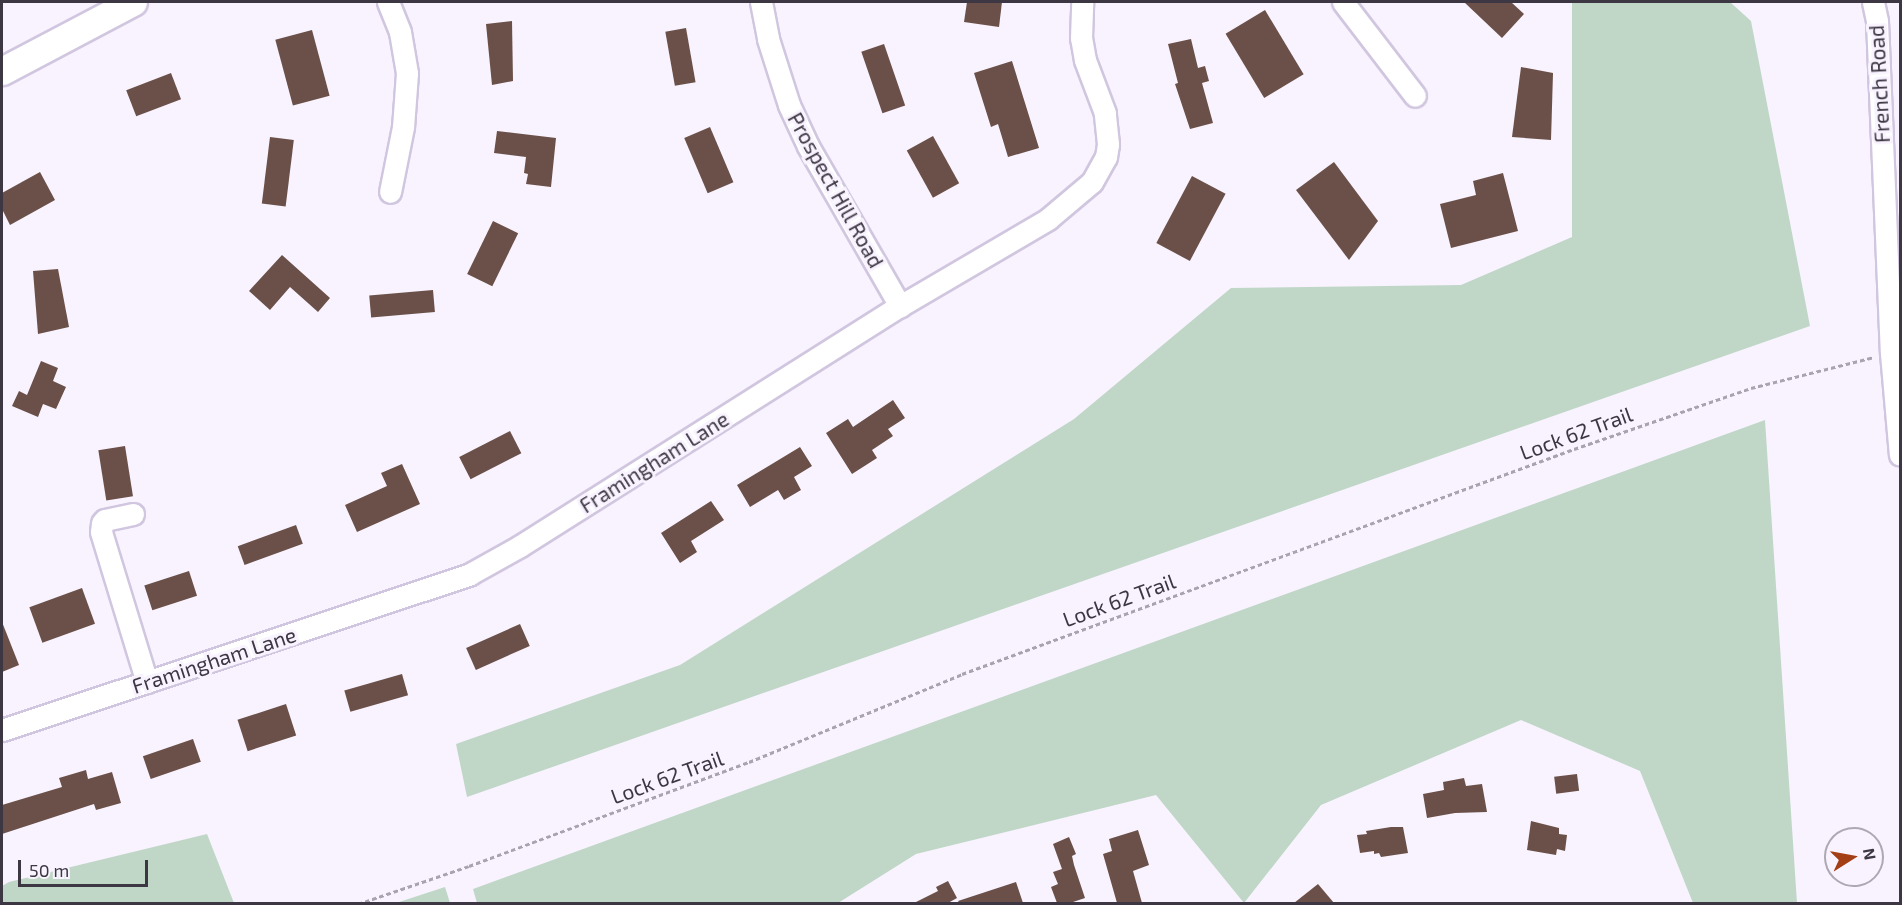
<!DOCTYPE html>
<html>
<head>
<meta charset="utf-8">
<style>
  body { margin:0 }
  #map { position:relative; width:1902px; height:905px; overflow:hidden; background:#f8f3fe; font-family:"Exo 2",sans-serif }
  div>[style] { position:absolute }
  .green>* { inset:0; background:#c0d7c7 }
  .building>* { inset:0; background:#6a5048; transform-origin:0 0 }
  .path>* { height:3px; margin-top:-1.5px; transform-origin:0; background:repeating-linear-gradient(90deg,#a8a3ae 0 4.5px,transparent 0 7.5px) }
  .roads { filter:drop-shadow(2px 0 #d1c6df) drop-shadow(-2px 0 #d1c6df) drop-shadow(0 2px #d1c6df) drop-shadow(0 -2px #d1c6df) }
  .minor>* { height:21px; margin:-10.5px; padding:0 10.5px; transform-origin:10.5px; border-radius:10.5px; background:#fff }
  .major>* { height:27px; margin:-13.5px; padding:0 13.5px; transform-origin:13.5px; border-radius:13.5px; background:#fff }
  span { translate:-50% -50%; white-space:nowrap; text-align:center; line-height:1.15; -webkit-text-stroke:6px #f8f3fe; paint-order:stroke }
  .street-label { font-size:21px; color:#3c3742 }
  .frame { position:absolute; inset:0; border:3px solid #3c3742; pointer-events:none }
  .north { position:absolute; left:1824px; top:827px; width:60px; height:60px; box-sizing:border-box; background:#f8f3fe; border:2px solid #ada8b3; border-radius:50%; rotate:79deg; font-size:16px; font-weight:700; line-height:24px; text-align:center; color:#3c3742 }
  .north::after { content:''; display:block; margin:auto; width:21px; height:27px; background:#a43e14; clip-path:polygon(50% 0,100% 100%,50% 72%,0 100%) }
  .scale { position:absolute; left:18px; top:860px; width:130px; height:27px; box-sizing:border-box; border:3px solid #3c3742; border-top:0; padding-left:8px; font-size:18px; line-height:21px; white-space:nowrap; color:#3c3742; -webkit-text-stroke:4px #f8f3fe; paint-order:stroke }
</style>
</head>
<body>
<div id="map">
  <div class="green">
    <i style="clip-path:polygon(1572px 2px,1730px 2px,1751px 21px,1810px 326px,467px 797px,456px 744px,680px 665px,1074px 419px,1231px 288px,1461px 285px,1572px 237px)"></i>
    <i style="clip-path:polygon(1765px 420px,1797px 903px,1693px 903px,1640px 771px,1521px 720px,1321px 805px,1244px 903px,1156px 795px,916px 854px,838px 903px,477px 903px,473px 889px)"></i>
    <i style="clip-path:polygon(207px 834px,234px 903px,2px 903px,2px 886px,9px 882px)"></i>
    <i style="clip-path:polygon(445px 887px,450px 903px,396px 903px)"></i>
  </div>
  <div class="building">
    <i style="clip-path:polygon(967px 2px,1002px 2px,999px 27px,964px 22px)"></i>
    <i style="clip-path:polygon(1464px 2px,1511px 2px,1524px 14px,1502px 38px)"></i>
    <i style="left:1265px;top:10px;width:75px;height:46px;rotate:59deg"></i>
    <i style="clip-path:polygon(512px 21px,513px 81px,492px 85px,486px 24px)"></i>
    <i style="left:686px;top:28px;width:55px;height:21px;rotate:80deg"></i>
    <i style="left:312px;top:30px;width:68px;height:38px;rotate:75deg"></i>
    <i style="clip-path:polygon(1191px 39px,1198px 68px,1205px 66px,1209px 81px,1202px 83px,1213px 123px,1190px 129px,1175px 84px,1178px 83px,1168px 44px)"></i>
    <i style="left:884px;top:44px;width:65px;height:24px;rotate:71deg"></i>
    <i style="clip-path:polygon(1012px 61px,1039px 148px,1008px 157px,998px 124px,991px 127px,974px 73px)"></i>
    <i style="clip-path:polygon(1521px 67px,1553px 73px,1551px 140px,1512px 137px)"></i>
    <i style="left:171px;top:73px;width:28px;height:48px;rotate:69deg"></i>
    <i style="left:710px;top:127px;width:60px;height:28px;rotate:67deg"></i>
    <i style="clip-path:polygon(497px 131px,556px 138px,551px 187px,526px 184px,528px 174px,524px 173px,526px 157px,494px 153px)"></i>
    <i style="left:933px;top:136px;width:54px;height:30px;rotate:61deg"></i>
    <i style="left:270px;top:137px;width:24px;height:67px;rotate:7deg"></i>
    <i style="clip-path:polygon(1334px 162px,1378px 221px,1349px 260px,1296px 190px)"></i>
    <i style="clip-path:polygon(40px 172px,55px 200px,10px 225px,2px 209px,2px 193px)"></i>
    <i style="clip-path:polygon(1503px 173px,1518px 231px,1451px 248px,1440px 204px,1476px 195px,1473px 181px)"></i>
    <i style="left:1192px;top:176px;width:38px;height:76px;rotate:28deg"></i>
    <i style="left:493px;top:221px;width:28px;height:59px;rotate:26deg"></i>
    <i style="clip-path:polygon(282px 255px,330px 298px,318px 312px,290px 287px,270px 310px,249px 291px)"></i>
    <i style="clip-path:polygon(58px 269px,69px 327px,38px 334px,33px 271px)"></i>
    <i style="left:433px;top:290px;width:22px;height:64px;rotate:85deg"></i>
    <i style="clip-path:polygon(41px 361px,58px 368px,53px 381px,66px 387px,56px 409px,43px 404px,38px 417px,12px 406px,19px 391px,27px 395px)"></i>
    <i style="clip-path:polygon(893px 400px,905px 418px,888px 429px,893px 436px,872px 450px,877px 458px,852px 474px,826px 433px,848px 419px,853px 427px)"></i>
    <i style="left:510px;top:431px;width:25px;height:57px;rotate:63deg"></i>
    <i style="left:125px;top:446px;width:51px;height:27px;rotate:81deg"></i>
    <i style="clip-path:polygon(800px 447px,812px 466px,794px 477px,801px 490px,784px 500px,778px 490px,750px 507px,737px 485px)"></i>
    <i style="clip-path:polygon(402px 464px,420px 504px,357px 532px,345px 505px,387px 486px,381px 473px)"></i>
    <i style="clip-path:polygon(711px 501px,724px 520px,691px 541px,697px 552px,680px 563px,661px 533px)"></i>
    <i style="left:296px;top:525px;width:20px;height:62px;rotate:70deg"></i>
    <i style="left:189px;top:571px;width:26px;height:47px;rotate:72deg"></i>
    <i style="left:82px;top:588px;width:38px;height:56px;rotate:70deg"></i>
    <i style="clip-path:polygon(2px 622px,19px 665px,2px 672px)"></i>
    <i style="left:520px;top:624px;width:24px;height:59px;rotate:66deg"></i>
    <i style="left:402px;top:674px;width:22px;height:60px;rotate:74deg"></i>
    <i style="left:286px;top:704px;width:33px;height:51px;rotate:72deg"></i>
    <i style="left:193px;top:739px;width:24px;height:53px;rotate:71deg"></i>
    <i style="clip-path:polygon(86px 770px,88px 779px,112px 772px,121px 803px,96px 810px,94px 804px,2px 834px,2px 805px,62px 787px,59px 778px)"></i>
    <i style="left:1577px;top:774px;width:17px;height:23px;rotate:83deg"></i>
    <i style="clip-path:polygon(1464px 778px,1466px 786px,1482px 784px,1487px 812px,1455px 813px,1427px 818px,1423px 794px,1444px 790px,1443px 782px)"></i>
    <i style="clip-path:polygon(1531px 821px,1559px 828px,1559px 834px,1567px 835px,1565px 851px,1557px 849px,1556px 855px,1527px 850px)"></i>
    <i style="clip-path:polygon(1391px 827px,1403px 827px,1408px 853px,1381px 857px,1379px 853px,1374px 854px,1374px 851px,1360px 853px,1357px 835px,1367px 834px,1366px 831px)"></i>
    <i style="clip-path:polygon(1138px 830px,1149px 865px,1133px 871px,1142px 903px,1117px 903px,1103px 854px,1112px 851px,1109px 839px)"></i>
    <i style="clip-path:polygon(1069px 837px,1076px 854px,1072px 856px,1074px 865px,1085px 898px,1070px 903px,1057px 903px,1051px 887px,1058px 884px,1053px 872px,1062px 869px,1053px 844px)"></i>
    <i style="clip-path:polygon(948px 881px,957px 898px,948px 903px,914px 903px,938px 891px,936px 887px)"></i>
    <i style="clip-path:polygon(1016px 882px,1023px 903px,959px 903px,958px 901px)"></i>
    <i style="clip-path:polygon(1318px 884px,1334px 903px,1294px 903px)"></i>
  </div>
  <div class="path">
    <i style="left:358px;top:904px;width:117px;rotate:-18.9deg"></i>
    <i style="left:469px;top:866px;width:299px;rotate:-20.4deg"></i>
    <i style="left:749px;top:762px;width:230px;rotate:-22.4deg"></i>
    <i style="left:962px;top:674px;width:652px;rotate:-20.19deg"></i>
    <i style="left:1574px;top:449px;width:187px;rotate:-19deg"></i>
    <i style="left:1751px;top:388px;width:127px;rotate:-14.1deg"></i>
  </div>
  <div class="roads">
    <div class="minor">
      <i style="left:388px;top:2px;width:32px;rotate:68deg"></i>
      <i style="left:400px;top:32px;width:42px;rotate:80.3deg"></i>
      <i style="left:407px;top:73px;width:54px;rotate:94.2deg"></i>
      <i style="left:403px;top:127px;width:66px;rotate:101.3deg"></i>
      <i style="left:761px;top:2px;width:38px;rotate:79deg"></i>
      <i style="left:768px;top:39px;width:69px;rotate:72.3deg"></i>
      <i style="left:789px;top:105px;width:45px;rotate:65.1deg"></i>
      <i style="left:808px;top:146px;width:185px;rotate:60.1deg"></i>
      <i style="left:1343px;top:2px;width:118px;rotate:52.5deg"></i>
      <i style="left:1873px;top:2px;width:19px;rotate:78deg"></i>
      <i style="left:1877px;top:21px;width:332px;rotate:87.6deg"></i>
      <i style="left:1891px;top:353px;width:102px;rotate:85deg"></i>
      <i style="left:133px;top:514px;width:29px;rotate:168deg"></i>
      <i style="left:105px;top:520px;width:4px;rotate:135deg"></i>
      <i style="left:102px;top:523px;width:9px;rotate:96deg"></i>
      <i style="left:101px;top:532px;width:157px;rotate:73deg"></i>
      <i style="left:2px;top:730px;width:493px;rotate:-18.4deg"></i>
      <i style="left:470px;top:574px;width:57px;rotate:-29.2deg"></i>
      <i style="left:520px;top:546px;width:449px;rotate:-32.3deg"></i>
      <i style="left:900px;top:306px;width:172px;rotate:-30.4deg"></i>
      <i style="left:1048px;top:219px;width:57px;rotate:-40.1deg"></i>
      <i style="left:1092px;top:182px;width:29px;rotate:-61deg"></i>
      <i style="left:1106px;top:157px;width:13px;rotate:-81deg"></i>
      <i style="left:1108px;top:144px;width:31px;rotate:-96deg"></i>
      <i style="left:1105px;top:113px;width:57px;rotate:-110.7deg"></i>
      <i style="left:1085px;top:60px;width:22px;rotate:-100deg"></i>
      <i style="left:1081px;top:38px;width:36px;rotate:-88deg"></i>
    </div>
    <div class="major">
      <i style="left:2px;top:71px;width:148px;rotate:-27.8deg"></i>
    </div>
  </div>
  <div class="street-label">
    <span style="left:1879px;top:84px;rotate:-93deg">French Road</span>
    <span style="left:836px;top:190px;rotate:61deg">Prospect Hill Road</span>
    <span style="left:1576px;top:433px;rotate:-20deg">Lock 62 Trail</span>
    <span style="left:654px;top:462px;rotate:-32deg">Framingham Lane</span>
    <span style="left:1119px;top:600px;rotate:-20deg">Lock 62 Trail</span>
    <span style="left:214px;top:660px;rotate:-18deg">Framingham Lane</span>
    <span style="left:667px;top:777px;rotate:-20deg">Lock 62 Trail</span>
  </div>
  <div class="frame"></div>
  <div class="north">N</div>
  <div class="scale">50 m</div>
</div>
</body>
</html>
